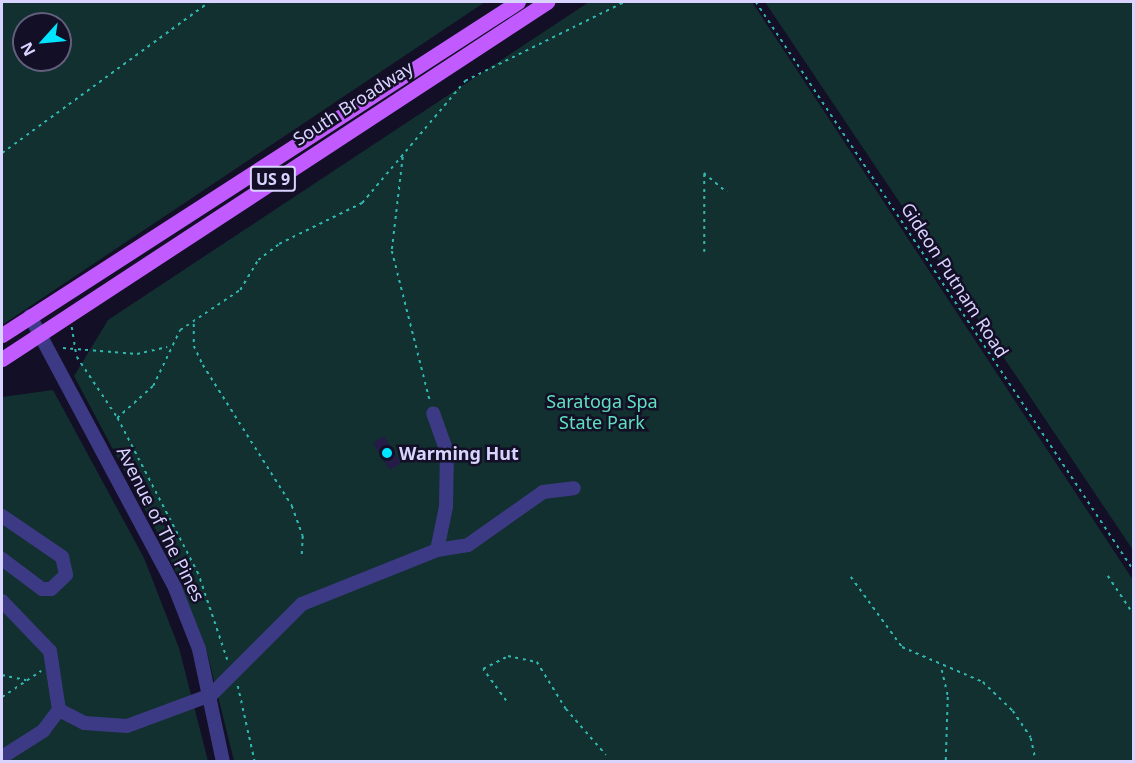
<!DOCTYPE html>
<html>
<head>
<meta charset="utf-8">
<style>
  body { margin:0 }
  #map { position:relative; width:1135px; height:763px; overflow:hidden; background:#130f26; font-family:"Noto Sans",sans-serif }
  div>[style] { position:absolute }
  .green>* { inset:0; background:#12302f }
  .building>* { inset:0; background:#241b47; transform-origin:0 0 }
  .path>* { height:1.5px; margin-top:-0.75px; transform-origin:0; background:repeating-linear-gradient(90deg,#2fb8b0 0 3px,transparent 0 7.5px) }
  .minor>* { height:14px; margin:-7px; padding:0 7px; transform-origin:7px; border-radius:7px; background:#3d3a85 }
  .major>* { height:15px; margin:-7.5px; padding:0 7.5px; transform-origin:7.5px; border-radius:7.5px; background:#c25bff }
  .dots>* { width:16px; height:16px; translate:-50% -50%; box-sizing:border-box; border:3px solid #130f26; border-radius:50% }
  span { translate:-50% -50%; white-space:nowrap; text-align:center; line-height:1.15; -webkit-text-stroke:5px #130f26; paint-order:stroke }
  .shield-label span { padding:2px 4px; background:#130f26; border:2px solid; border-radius:4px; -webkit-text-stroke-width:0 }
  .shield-label { font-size:16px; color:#d9d4ff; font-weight:700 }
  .street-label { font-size:18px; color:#d9d4ff }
  .park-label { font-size:18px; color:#5fe0c0 }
  .poi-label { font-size:18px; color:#d9d4ff; font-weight:700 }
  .left { translate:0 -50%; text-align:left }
  .frame { position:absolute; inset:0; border:3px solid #d9d4ff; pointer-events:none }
  .north { position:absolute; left:12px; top:12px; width:60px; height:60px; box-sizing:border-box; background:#130f26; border:2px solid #625e7d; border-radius:50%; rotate:243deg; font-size:16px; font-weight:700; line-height:24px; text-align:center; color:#d9d4ff }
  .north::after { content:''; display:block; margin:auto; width:21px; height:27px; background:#00e5ff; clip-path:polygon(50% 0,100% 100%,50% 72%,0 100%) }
</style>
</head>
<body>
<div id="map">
  <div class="green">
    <i style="clip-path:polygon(evenodd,2px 2px,485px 2px,2px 325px,2px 2px,24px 24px,60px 24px,60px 60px,24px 60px,24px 24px)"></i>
    <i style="clip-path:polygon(589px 2px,752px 2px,1133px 580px,1133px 761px,234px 761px,206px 648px,168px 553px,74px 376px,108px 320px)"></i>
    <i style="clip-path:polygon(765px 2px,1133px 2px,1133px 550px)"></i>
    <i style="clip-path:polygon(53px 390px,144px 558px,179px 648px,208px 761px,2px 761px,2px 397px)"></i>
  </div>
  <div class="building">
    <i style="left:384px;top:436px;width:32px;height:13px;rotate:58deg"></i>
  </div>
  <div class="path">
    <i style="left:756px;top:2px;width:683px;rotate:56.4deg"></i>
    <i style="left:2px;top:153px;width:256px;rotate:-36.1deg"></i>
    <i style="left:403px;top:157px;width:95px;rotate:96.7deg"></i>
    <i style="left:392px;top:251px;width:155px;rotate:75.8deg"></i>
    <i style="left:704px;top:252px;width:79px;rotate:-90deg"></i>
    <i style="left:704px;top:173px;width:30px;rotate:40deg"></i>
    <i style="left:194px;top:324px;width:22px;rotate:90deg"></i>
    <i style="left:194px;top:346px;width:21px;rotate:65deg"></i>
    <i style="left:203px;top:365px;width:167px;rotate:57.7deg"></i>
    <i style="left:292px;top:506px;width:32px;rotate:70deg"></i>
    <i style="left:303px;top:536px;width:19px;rotate:93deg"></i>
    <i style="left:72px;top:327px;width:30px;rotate:81deg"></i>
    <i style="left:77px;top:357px;width:72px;rotate:56.3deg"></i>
    <i style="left:63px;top:348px;width:74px;rotate:4.6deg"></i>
    <i style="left:137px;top:354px;width:31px;rotate:-13deg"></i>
    <i style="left:1108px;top:576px;width:47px;rotate:56.3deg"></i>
    <i style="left:851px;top:577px;width:87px;rotate:53.9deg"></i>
    <i style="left:902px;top:647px;width:88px;rotate:23.4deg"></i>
    <i style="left:983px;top:682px;width:42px;rotate:44deg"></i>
    <i style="left:1013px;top:711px;width:32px;rotate:56deg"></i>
    <i style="left:1031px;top:738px;width:25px;rotate:78deg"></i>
    <i style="left:227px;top:660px;width:91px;rotate:-108.6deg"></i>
    <i style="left:198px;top:574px;width:176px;rotate:-117.4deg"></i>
    <i style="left:117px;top:418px;width:48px;rotate:-41.6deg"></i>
    <i style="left:153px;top:386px;width:62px;rotate:-64.3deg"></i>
    <i style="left:180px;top:330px;width:72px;rotate:-33.7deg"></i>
    <i style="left:240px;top:290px;width:35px;rotate:-59deg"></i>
    <i style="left:258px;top:260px;width:26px;rotate:-37deg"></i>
    <i style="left:279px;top:244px;width:93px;rotate:-26.3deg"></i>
    <i style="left:362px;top:203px;width:160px;rotate:-49.8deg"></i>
    <i style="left:465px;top:81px;width:178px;rotate:-26.4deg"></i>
    <i style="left:942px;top:670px;width:28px;rotate:77deg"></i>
    <i style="left:948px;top:697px;width:65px;rotate:91.8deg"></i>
    <i style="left:2px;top:675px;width:25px;rotate:12deg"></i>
    <i style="left:238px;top:686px;width:78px;rotate:77.4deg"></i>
    <i style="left:2px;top:697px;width:47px;rotate:-33.7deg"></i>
    <i style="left:506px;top:701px;width:39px;rotate:-126deg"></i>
    <i style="left:483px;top:669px;width:28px;rotate:-27deg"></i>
    <i style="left:508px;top:656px;width:30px;rotate:12deg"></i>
    <i style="left:537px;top:662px;width:55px;rotate:58.3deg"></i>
    <i style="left:566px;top:709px;width:61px;rotate:49deg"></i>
  </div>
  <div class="minor">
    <i style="left:30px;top:316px;width:308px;rotate:61.9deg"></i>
    <i style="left:175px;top:588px;width:66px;rotate:68.5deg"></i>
    <i style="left:199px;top:649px;width:116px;rotate:78deg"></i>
    <i style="left:2px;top:516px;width:73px;rotate:34.3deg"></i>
    <i style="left:62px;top:557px;width:18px;rotate:77deg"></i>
    <i style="left:66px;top:575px;width:21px;rotate:137deg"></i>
    <i style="left:51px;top:589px;width:9px;rotate:180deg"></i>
    <i style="left:42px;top:589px;width:50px;rotate:-143.1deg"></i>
    <i style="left:437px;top:550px;width:31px;rotate:-9deg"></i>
    <i style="left:468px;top:545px;width:92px;rotate:-35.2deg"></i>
    <i style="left:543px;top:492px;width:31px;rotate:-7deg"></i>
    <i style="left:2px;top:601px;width:69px;rotate:46.2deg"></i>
    <i style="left:50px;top:651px;width:60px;rotate:81.3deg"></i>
    <i style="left:59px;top:710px;width:28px;rotate:27deg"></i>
    <i style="left:84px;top:723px;width:43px;rotate:4deg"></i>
    <i style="left:127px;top:726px;width:90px;rotate:-20.3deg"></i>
    <i style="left:211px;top:695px;width:129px;rotate:-45deg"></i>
    <i style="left:302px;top:604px;width:145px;rotate:-21.8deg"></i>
    <i style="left:437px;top:550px;width:44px;rotate:-78.2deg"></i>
    <i style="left:446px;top:507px;width:55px;rotate:-89deg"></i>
    <i style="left:447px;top:452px;width:41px;rotate:-109.7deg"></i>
    <i style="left:2px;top:757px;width:49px;rotate:-32.4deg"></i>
    <i style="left:43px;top:731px;width:26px;rotate:-53deg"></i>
  </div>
  <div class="major">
    <i style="left:2px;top:335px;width:614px;rotate:-32.84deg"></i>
    <i style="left:2px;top:359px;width:652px;rotate:-33.23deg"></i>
  </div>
  <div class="dots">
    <i style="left:387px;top:453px;background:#00e5ff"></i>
  </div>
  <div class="shield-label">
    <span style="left:273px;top:179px">US 9</span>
  </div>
  <div class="street-label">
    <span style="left:353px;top:103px;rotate:-33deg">South Broadway</span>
    <span style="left:955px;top:280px;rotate:57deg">Gideon Putnam Road</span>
    <span style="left:161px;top:524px;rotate:63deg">Avenue of The Pines</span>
  </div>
  <div class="park-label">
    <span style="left:602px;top:412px">Saratoga Spa<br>State Park</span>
  </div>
  <div class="poi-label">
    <span class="left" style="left:399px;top:453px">Warming Hut</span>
  </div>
  <div class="frame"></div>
  <div class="north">N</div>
</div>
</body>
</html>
